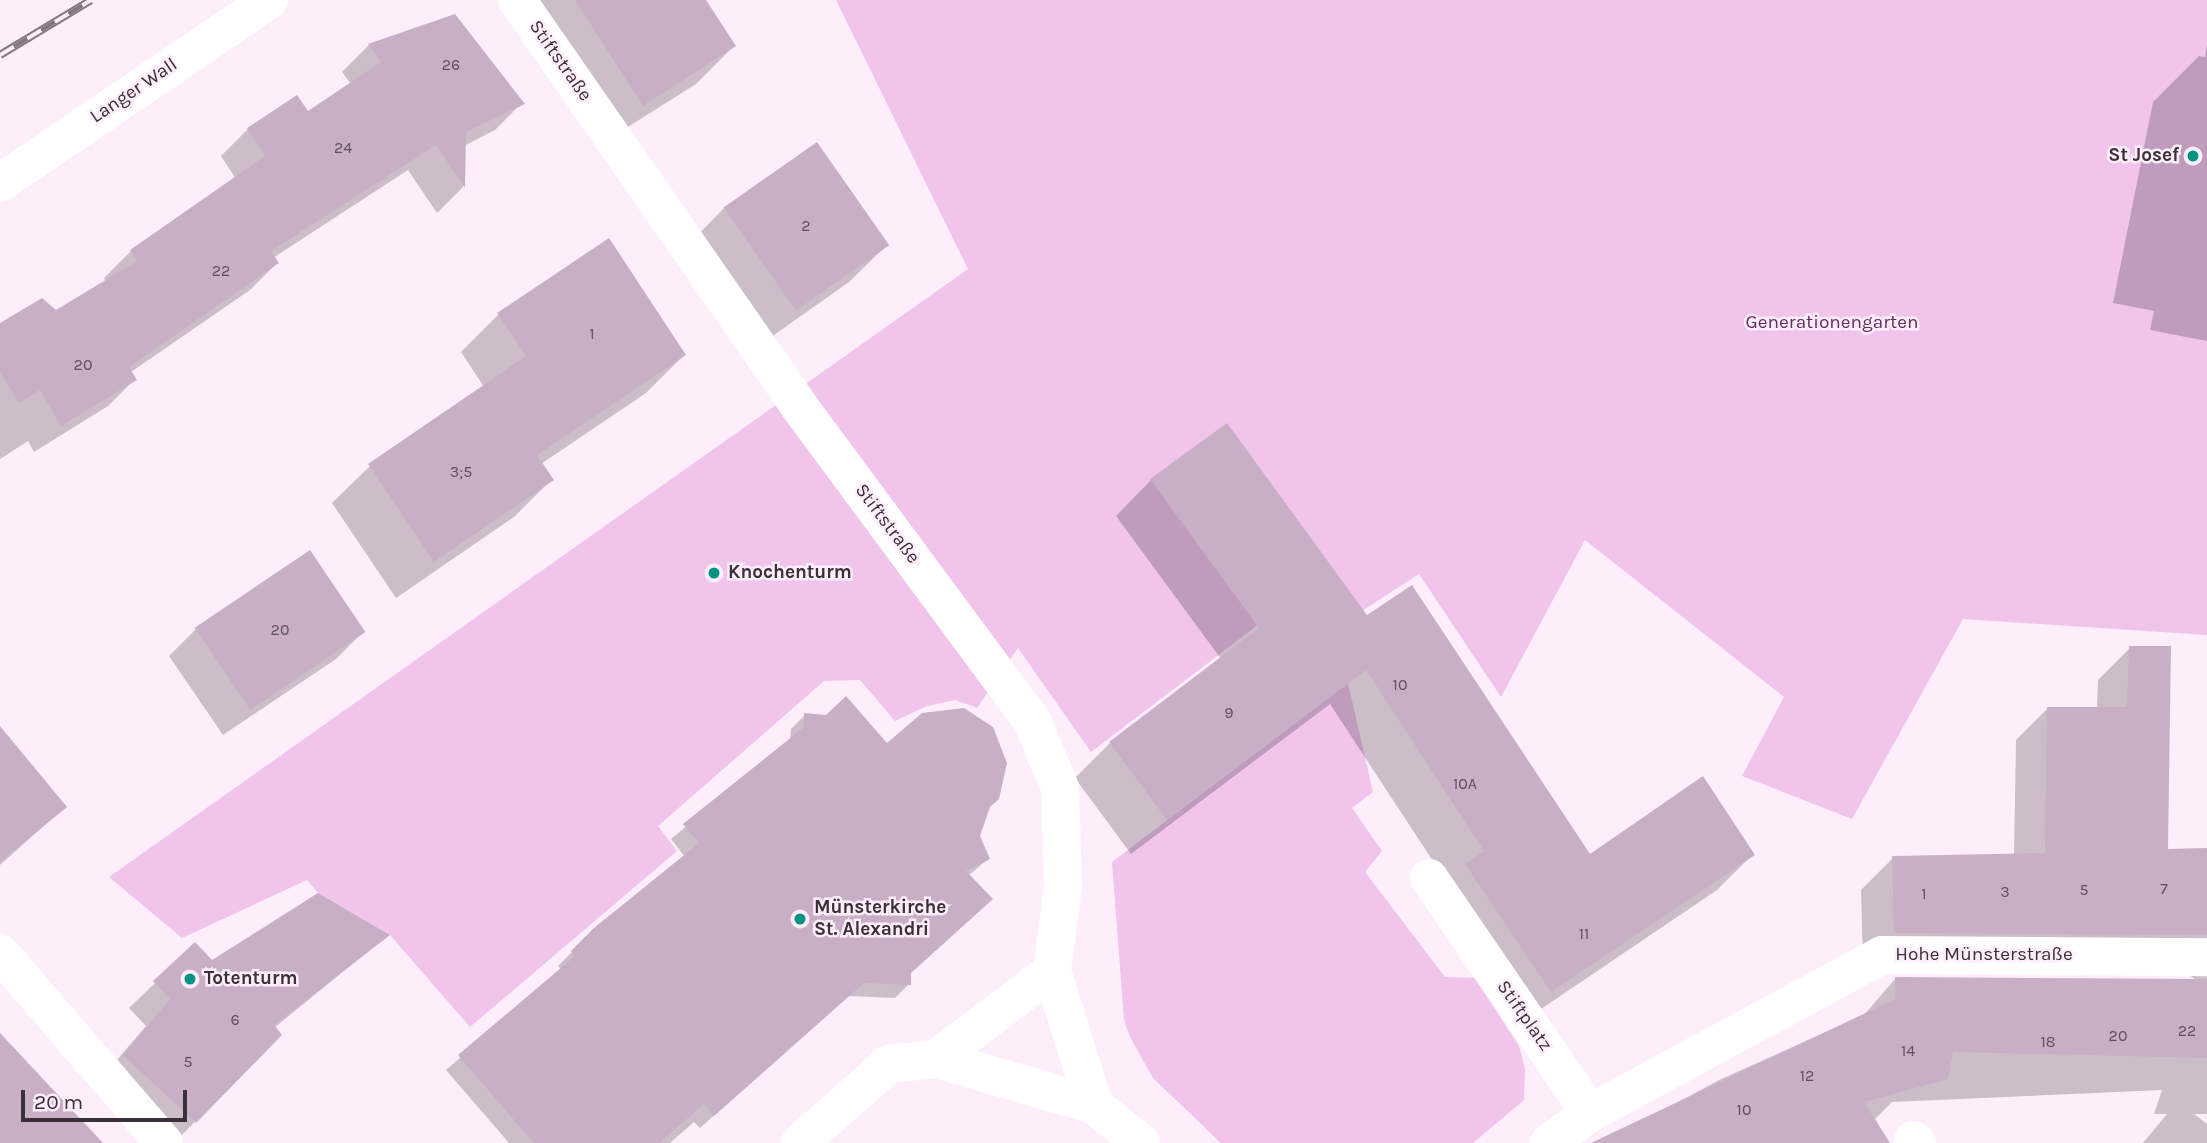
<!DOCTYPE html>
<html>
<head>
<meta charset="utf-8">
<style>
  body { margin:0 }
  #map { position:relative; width:2207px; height:1143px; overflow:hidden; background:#feeefc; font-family:Karla,sans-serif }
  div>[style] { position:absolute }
  .green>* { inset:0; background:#f1c4ec }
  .shadow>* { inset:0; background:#0003 }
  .building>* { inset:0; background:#c8afc5; transform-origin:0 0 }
  .minor>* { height:38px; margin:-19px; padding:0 19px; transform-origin:19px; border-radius:19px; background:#fff }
  .rail>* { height:8px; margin-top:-4px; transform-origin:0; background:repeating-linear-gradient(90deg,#feeefc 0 16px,#837781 0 32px); box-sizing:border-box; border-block:2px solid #837781 }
  .dots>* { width:19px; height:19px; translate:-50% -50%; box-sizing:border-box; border:4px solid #feeefc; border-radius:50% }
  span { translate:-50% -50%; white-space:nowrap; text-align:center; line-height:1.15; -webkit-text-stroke:5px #feeefc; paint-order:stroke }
  .number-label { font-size:16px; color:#5e505c }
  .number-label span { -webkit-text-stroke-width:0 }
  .street-label { font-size:19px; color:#3a3039 }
  .poi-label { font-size:19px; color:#3a3039; font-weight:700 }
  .right { translate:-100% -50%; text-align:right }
  .left { translate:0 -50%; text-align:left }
  .park-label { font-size:19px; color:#632b5e }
  .scale { position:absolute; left:21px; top:1090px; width:166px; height:32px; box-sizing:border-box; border:4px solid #3a3039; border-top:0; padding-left:9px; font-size:21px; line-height:24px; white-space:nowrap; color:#3a3039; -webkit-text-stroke:5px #feeefc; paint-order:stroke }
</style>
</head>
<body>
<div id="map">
  <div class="green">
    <i style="clip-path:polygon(836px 0,2207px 0,2207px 635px,1963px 619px,1852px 819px,1742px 776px,1784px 697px,1585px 540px,1501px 697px,1419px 574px,1320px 638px,1292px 599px,1091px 752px,1018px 648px,977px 708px,955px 700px,927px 706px,895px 721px,860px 680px,824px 681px,658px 826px,677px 851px,470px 1027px,390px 935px,318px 893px,307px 880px,182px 938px,109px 877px,968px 269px)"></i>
    <i style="clip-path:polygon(1348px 683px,1373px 792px,1352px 808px,1382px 851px,1365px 872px,1445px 977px,1475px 978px,1519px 1046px,1525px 1069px,1524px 1100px,1473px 1143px,1221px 1143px,1153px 1078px,1130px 1037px,1124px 1020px,1112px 862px)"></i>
  </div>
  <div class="shadow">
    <i style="clip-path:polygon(540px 0,704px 0,734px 46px,696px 84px,604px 142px,524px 17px)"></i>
    <i style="clip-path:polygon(369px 45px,522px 103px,495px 130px,464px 146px,463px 187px,437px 213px,408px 170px,273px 258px,277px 263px,250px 290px,131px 372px,135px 379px,108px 406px,34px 452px,28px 441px,0 459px,0 325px,56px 312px,106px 282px,104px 278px,131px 251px,236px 179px,221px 156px,248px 129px,308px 113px,351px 84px,342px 72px)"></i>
    <i style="clip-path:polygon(2207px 45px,2207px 341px,2150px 330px,2154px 311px,2113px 303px,2153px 102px,2199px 56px,2205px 57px)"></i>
    <i style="clip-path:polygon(724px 208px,887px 245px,849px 282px,757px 347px,687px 246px)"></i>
    <i style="clip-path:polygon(499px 314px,684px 355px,646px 393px,541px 464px,551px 480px,514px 517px,396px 598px,332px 503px,370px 466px,484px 387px,461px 352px)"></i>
    <i style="clip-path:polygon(1151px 480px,1366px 617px,1589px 856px,1752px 855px,1717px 890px,1516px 1026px,1448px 884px,1330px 704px,1131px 854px,1075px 778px,1110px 743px,1221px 659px,1116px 516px)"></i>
    <i style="clip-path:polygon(196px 629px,363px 632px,336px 659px,223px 735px,169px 656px)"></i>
    <i style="clip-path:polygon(2130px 648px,2166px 851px,2207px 850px,2207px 1114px,2194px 1114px,2207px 1124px,2207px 1143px,2143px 1143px,2167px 1114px,2154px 1114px,2162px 1090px,1892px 1102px,1875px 1119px,1889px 1143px,1603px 1143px,1719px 1080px,1864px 1015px,1895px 979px,2198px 981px,2175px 966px,1863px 964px,1861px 890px,1893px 858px,2014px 855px,2016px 740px,2048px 708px,2097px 709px,2098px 680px)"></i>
    <i style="clip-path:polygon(805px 715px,887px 746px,989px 807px,978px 836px,988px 859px,968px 876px,910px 973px,909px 984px,895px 998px,848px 996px,700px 1128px,694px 1122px,670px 1143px,509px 1143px,446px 1070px,562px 970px,558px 966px,595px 929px,685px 857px,671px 839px,790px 740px,791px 729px)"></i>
    <i style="clip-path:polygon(0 733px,65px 807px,0 865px)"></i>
    <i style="clip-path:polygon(388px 935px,274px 1028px,280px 1035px,174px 1143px,98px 1082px,146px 1026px,129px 1008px,155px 983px,212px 963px)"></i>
  </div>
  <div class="building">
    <i style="clip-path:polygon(575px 0,706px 0,736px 46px,643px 106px)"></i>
    <i style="clip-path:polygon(455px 14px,525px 104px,466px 132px,465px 188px,436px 145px,271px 251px,279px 263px,129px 367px,137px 380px,61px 426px,40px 390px,19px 403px,0 372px,0 323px,42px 298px,56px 310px,137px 261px,130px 250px,265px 156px,247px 128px,297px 95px,308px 111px,381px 62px,368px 44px)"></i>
    <i style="left:817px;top:142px;width:126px;height:114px;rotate:55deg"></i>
    <i style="clip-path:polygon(609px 238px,686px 355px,537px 455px,554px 480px,434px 562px,368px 464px,526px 356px,497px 313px)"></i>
    <i style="clip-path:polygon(1227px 423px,1367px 615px,1412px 585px,1590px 854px,1703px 776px,1755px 855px,1551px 992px,1465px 864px,1484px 851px,1366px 670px,1167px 820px,1109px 742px,1259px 628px,1150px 479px)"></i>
    <i style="left:310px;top:550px;width:99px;height:139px;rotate:56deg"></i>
    <i style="clip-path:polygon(2129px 646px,2171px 646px,2168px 849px,2207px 848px,2207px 935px,1894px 933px,1892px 856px,2045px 853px,2047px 707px,2127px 707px)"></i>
    <i style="clip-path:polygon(846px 696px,887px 743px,922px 713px,964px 708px,993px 727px,1007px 763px,999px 799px,990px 807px,980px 836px,990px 859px,966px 871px,993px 899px,911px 973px,911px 985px,864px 983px,714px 1116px,704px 1104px,659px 1143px,534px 1143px,458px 1055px,575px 956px,571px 951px,594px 928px,699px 843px,683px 824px,803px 728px,804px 713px,826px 715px)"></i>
    <i style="clip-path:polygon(0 726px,67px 807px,0 862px)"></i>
    <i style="clip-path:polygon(318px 893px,390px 935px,274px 1025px,282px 1035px,196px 1123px,123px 1055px,170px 999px,153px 981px,195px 942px,212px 960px)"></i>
    <i style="clip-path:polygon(1895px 977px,2207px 979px,2207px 1058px,1953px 1052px,1948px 1079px,1864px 1102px,1890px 1143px,1591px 1143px,1895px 999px)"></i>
    <i style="clip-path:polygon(0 1033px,103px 1143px,0 1143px)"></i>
  </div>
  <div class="minor">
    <i style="left:517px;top:0;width:494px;rotate:55.2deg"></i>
    <i style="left:799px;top:406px;width:392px;rotate:53.5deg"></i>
    <i style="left:1032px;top:721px;width:73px;rotate:67.3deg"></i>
    <i style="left:1060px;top:788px;width:98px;rotate:88.2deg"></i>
    <i style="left:1063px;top:886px;width:86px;rotate:97.4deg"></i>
    <i style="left:1052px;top:971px;width:140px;rotate:72.6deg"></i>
    <i style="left:0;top:183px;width:325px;rotate:-34.2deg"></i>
    <i style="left:1429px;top:878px;width:285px;rotate:55.6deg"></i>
    <i style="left:1590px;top:1113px;width:51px;rotate:143.8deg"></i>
    <i style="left:0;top:953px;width:251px;rotate:49.2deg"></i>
    <i style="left:936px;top:1059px;width:165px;rotate:16.2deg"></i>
    <i style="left:1094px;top:1105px;width:60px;rotate:39deg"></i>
    <i style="left:1590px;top:1113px;width:332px;rotate:-28.4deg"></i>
    <i style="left:1882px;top:955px;width:325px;rotate:0.4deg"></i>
    <i style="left:1913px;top:1140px;width:5px;rotate:37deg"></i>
    <i style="left:800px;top:1143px;width:119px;rotate:-41.6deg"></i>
    <i style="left:889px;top:1064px;width:47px;rotate:-6.1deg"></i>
    <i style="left:936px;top:1059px;width:146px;rotate:-37.2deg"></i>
  </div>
  <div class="rail">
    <i style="left:0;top:55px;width:106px;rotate:-31.1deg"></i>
  </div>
  <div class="dots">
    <i style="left:2193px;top:156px;background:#029483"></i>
    <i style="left:714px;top:573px;background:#029483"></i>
    <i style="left:800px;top:919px;background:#029483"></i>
    <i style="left:190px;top:979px;background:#029483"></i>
  </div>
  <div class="number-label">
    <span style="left:451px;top:65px">26</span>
    <span style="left:343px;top:148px">24</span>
    <span style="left:806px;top:226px">2</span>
    <span style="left:221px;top:271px">22</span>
    <span style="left:592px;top:334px">1</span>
    <span style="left:83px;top:365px">20</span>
    <span style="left:461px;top:472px">3;5</span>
    <span style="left:280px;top:630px">20</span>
    <span style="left:1400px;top:685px">10</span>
    <span style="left:1229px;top:713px">9</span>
    <span style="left:1465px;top:784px">10A</span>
    <span style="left:2164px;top:889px">7</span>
    <span style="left:2084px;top:890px">5</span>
    <span style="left:2005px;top:892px">3</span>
    <span style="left:1924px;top:894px">1</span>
    <span style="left:1584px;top:934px">11</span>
    <span style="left:235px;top:1020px">6</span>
    <span style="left:2187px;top:1031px">22</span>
    <span style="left:2118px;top:1036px">20</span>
    <span style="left:2048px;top:1042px">18</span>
    <span style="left:1908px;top:1051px">14</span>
    <span style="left:188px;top:1062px">5</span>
    <span style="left:1807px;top:1076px">12</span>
    <span style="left:1744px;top:1110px">10</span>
  </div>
  <div class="street-label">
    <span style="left:560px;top:61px;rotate:55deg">Stiftstraße</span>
    <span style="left:134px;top:91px;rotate:-34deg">Langer Wall</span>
    <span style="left:887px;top:524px;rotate:53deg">Stiftstraße</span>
    <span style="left:1984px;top:955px">Hohe Münsterstraße</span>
    <span style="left:1524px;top:1016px;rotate:55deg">Stiftplatz</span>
  </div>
  <div class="poi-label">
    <span class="right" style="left:2179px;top:156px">St Josef</span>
    <span class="left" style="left:728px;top:573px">Knochenturm</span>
    <span class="left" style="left:814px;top:919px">Münsterkirche<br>St. Alexandri</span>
    <span class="left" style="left:204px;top:979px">Totenturm</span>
  </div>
  <div class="park-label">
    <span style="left:1832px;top:323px">Generationengarten</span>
  </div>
  <div class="scale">20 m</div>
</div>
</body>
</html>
